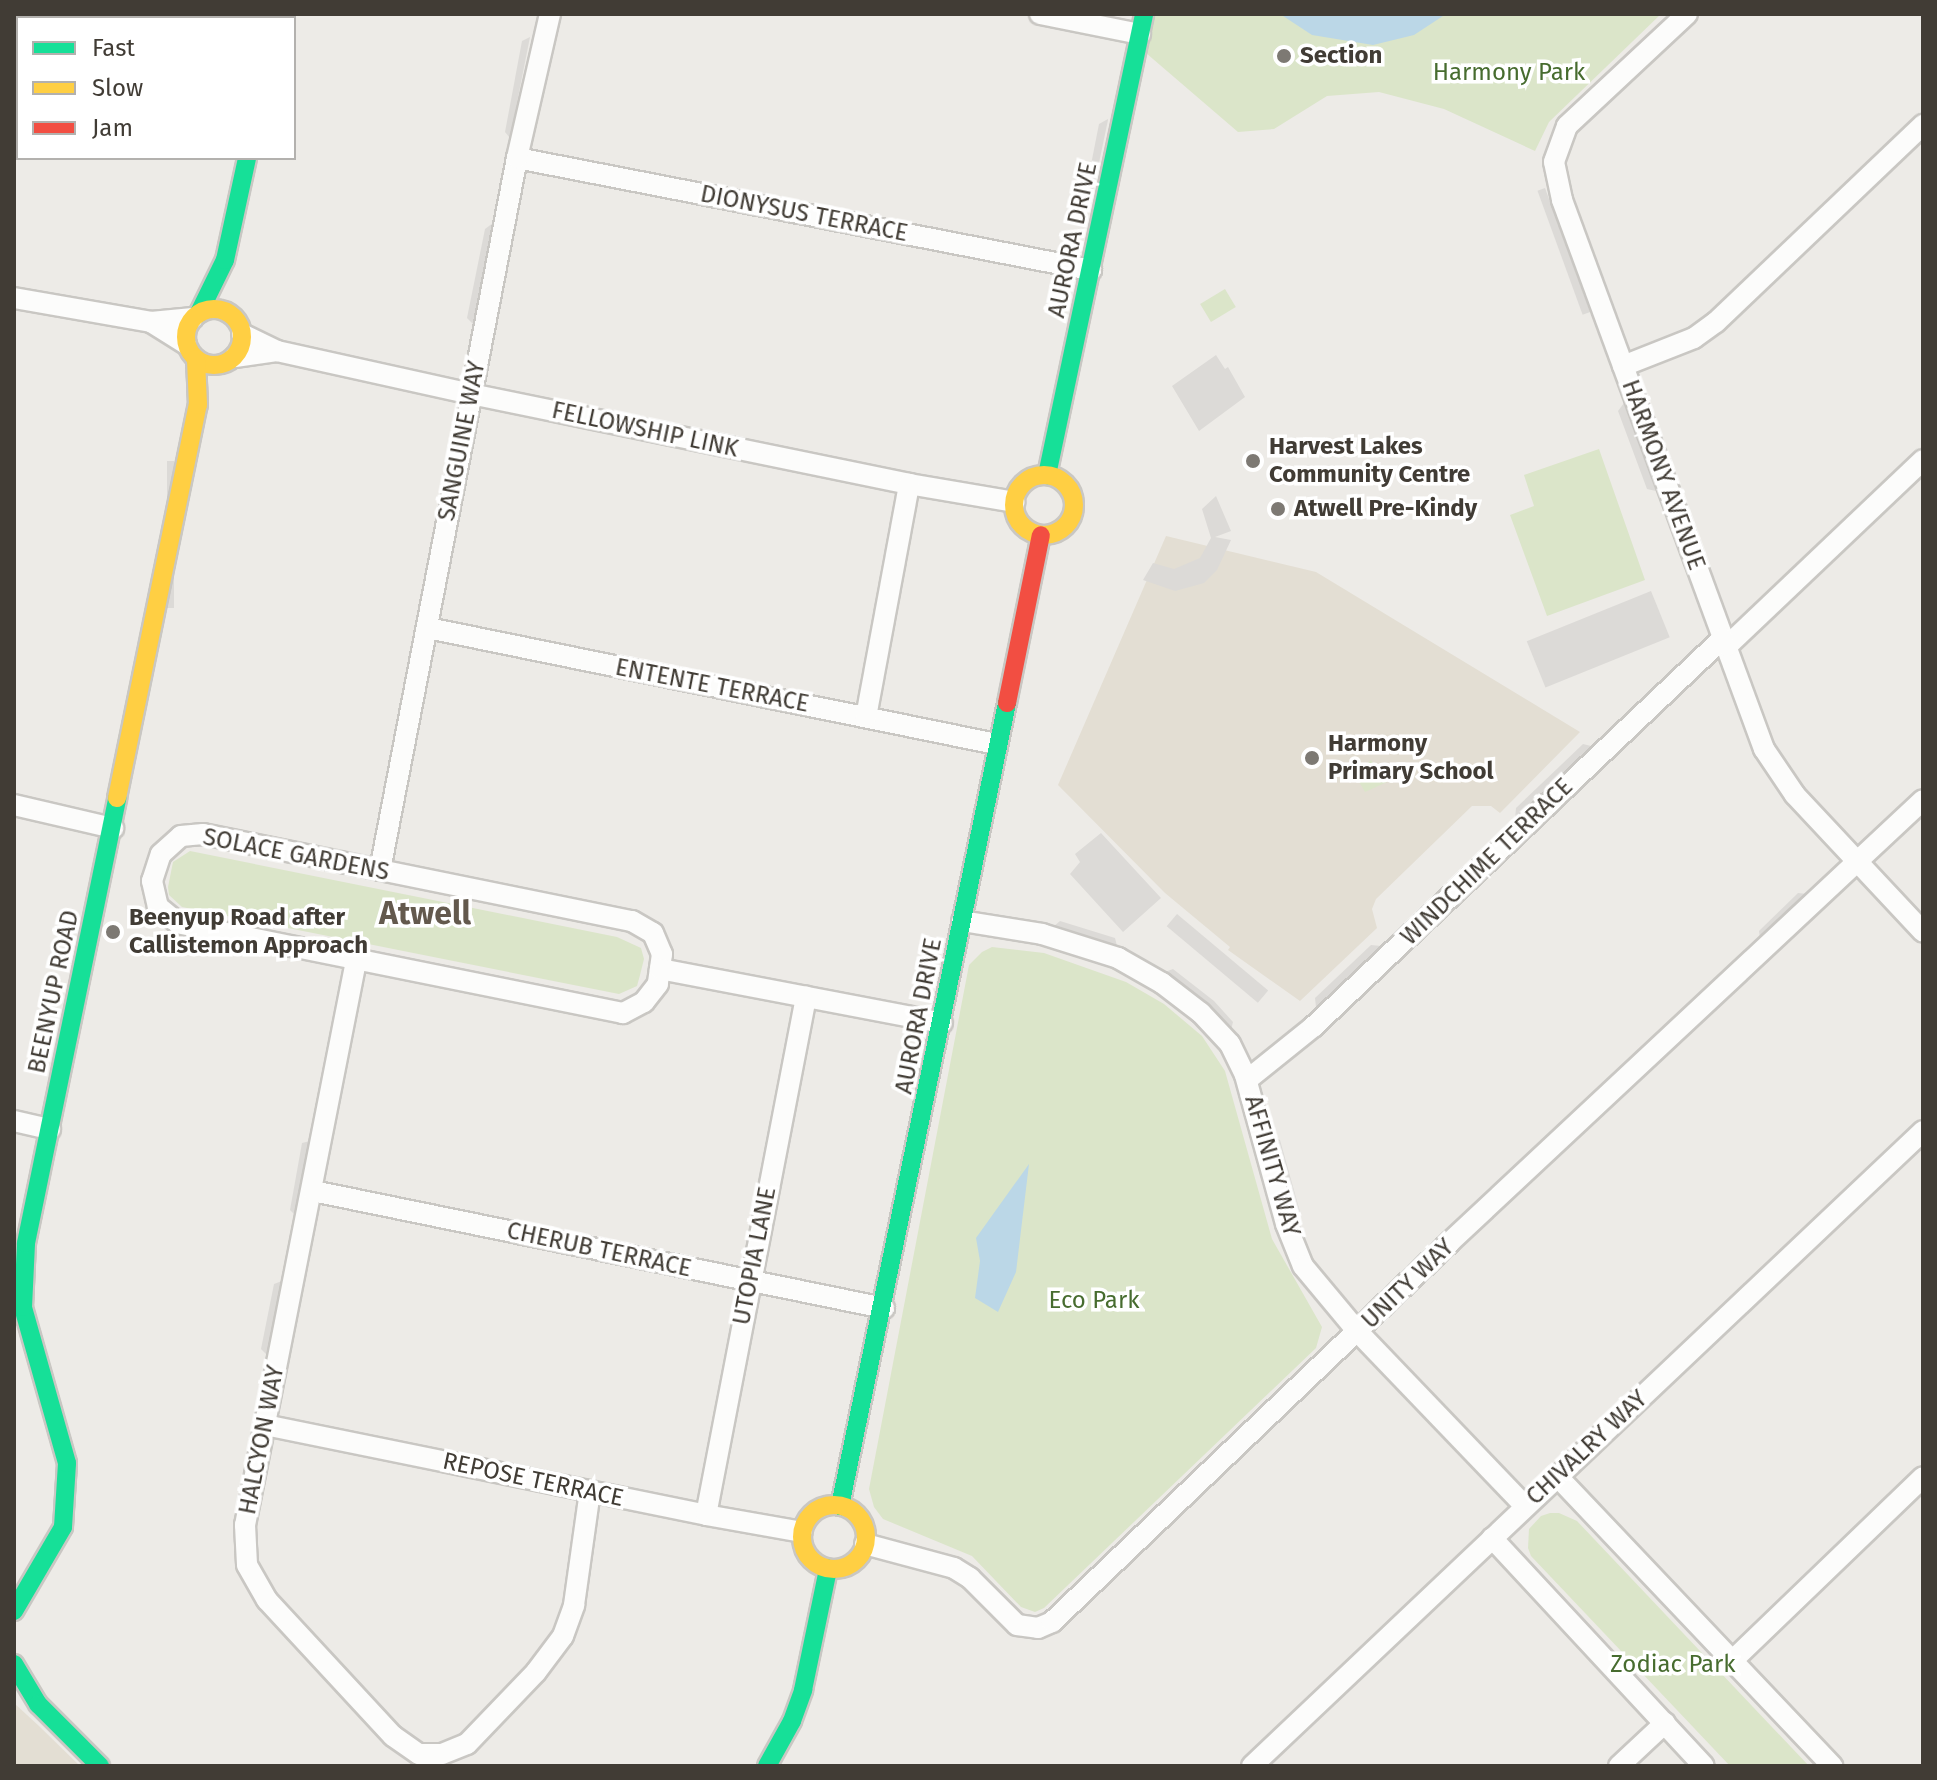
<!DOCTYPE html>
<html>
<head>
<meta charset="utf-8">
<style>
  body { margin:0 }
  #map { position:relative; width:1937px; height:1780px; overflow:hidden; background:#edebe7; font-family:"Fira Sans",sans-serif }
  div>[style] { position:absolute }
  .education>* { inset:0; background:#e3ded3 }
  .green>* { inset:0; background:#dbe5c9; transform-origin:0 0 }
  .parking>* { inset:0; background:#dcdad7; transform-origin:0 0 }
  .water>* { inset:0; background:#bbd7e7 }
  .roads { filter:drop-shadow(2px 0 #c9c7c3) drop-shadow(-2px 0 #c9c7c3) drop-shadow(0 2px #c9c7c3) drop-shadow(0 -2px #c9c7c3) }
  .street>* { height:20px; margin:-10px; padding:0 10px; transform-origin:10px; border-radius:10px; background:#fcfcfb }
  .fast>* { height:18px; margin:-9px; padding:0 9px; transform-origin:9px; border-radius:9px; background:#16e098 }
  .slow>* { height:18px; margin:-9px; padding:0 9px; transform-origin:9px; border-radius:9px; background:#ffcf43 }
  .slow>.ring { margin:-9px; padding:0; box-sizing:content-box; background:none; border:18px solid #ffcf43; border-radius:50% }
  .jam>* { height:18px; margin:-9px; padding:0 9px; transform-origin:9px; border-radius:9px; background:#f24e42 }
  .dots>* { width:22px; height:22px; translate:-50% -50%; box-sizing:border-box; border:4px solid #fff; border-radius:50% }
  span { translate:-50% -50%; white-space:nowrap; text-align:center; line-height:1.15; -webkit-text-stroke:7px #fff; paint-order:stroke }
  .poi-label { font-size:24px; color:#413c35; font-weight:700 }
  .left { translate:0 -50%; text-align:left }
  .park-label { font-size:24px; color:#476c2f }
  .street-label { font-size:24px; color:#413c35 }
  .district-label { font-size:32px; color:#63594d; font-weight:700 }
  .frame { position:absolute; inset:0; border:16px solid #413c35; pointer-events:none }
  .legend { position:absolute; left:16px; top:16px; width:280px; height:144px; box-sizing:border-box; background:#fff; border:2px solid #b3b1ae; margin:0; padding:10px 14px; list-style:none; font-size:24px; color:#413c35 }
  .legend li { display:flex; align-items:center; gap:16px; height:40px }
  .legend b { width:40px; border:2px solid #b3b1ae }
</style>
</head>
<body>
<div id="map">
  <div class="education">
    <i style="clip-path:polygon(1166px 536px,1316px 572px,1580px 732px,1500px 813px,1491px 806px,1472px 806px,1376px 899px,1372px 909px,1377px 928px,1300px 1001px,1228px 950px,1230px 947px,1165px 893px,1058px 785px)"></i>
    <i style="clip-path:polygon(14px 1703px,39px 1726px,80px 1766px,14px 1766px)"></i>
  </div>
  <div class="green">
    <i style="clip-path:polygon(14px 14px,34px 14px,33px 18px,18px 18px,18px 103px,14px 125px)"></i>
    <i style="clip-path:polygon(1154px 14px,1661px 14px,1549px 122px,1535px 151px,1444px 109px,1379px 92px,1327px 96px,1274px 129px,1238px 132px,1146px 53px)"></i>
    <i style="left:1225px;top:289px;width:21px;height:29px;rotate:59deg"></i>
    <i style="clip-path:polygon(1599px 449px,1645px 580px,1547px 616px,1510px 515px,1534px 506px,1524px 475px)"></i>
    <i style="clip-path:polygon(1371px 760px,1387px 782px,1365px 792px,1355px 775px)"></i>
    <i style="clip-path:polygon(190px 851px,617px 937px,641px 948px,644px 959px,640px 975px,637px 986px,619px 994px,182px 907px,169px 895px,168px 887px,173px 862px)"></i>
    <i style="clip-path:polygon(992px 947px,1044px 953px,1126px 982px,1164px 1004px,1202px 1036px,1225px 1071px,1272px 1239px,1322px 1327px,1316px 1348px,1044px 1608px,1035px 1612px,1021px 1607px,972px 1556px,883px 1519px,874px 1507px,869px 1489px,969px 965px,982px 952px)"></i>
    <i style="clip-path:polygon(1550px 1513px,1559px 1513px,1577px 1521px,1809px 1766px,1730px 1766px,1531px 1556px,1528px 1548px,1529px 1529px,1541px 1516px)"></i>
  </div>
  <div class="parking">
    <i style="clip-path:polygon(530px 37px,510px 138px,505px 132px,522px 41px)"></i>
    <i style="clip-path:polygon(1108px 119px,1108px 120px,1091px 201px,1085px 195px,1099px 124px)"></i>
    <i style="left:1545px;top:188px;width:132px;height:8px;rotate:70deg"></i>
    <i style="clip-path:polygon(493px 223px,473px 324px,467px 318px,485px 229px)"></i>
    <i style="clip-path:polygon(1216px 355px,1225px 369px,1228px 367px,1245px 397px,1199px 431px,1172px 386px)"></i>
    <i style="clip-path:polygon(1624px 403px,1624px 404px,1656px 491px,1647px 489px,1618px 411px)"></i>
    <i style="left:167px;top:461px;width:7px;height:147px"></i>
    <i style="clip-path:polygon(1216px 496px,1231px 531px,1215px 537px,1231px 540px,1217px 570px,1204px 583px,1175px 591px,1143px 580px,1153px 563px,1174px 569px,1200px 558px,1211px 538px,1202px 509px)"></i>
    <i style="left:1651px;top:591px;width:50px;height:134px;rotate:68deg"></i>
    <i style="clip-path:polygon(1583px 744px,1591px 746px,1515px 819px,1516px 808px)"></i>
    <i style="clip-path:polygon(1101px 833px,1161px 898px,1123px 932px,1070px 874px,1080px 862px,1075px 854px)"></i>
    <i style="clip-path:polygon(1798px 893px,1807px 894px,1760px 939px,1759px 931px)"></i>
    <i style="left:1177px;top:914px;width:119px;height:16px;rotate:40deg"></i>
    <i style="clip-path:polygon(1060px 921px,1115px 938px,1117px 946px,1053px 927px)"></i>
    <i style="clip-path:polygon(1371px 945px,1381px 946px,1316px 1007px,1315px 998px)"></i>
    <i style="clip-path:polygon(1173px 969px,1214px 1001px,1233px 1022px,1231px 1030px,1201px 999px,1165px 972px)"></i>
    <i style="clip-path:polygon(1271px 1136px,1280px 1140px,1300px 1212px,1294px 1218px)"></i>
    <i style="clip-path:polygon(310px 1141px,294px 1214px,290px 1210px,302px 1143px)"></i>
    <i style="clip-path:polygon(282px 1281px,267px 1355px,261px 1349px,274px 1284px)"></i>
  </div>
  <div class="water">
    <i style="clip-path:polygon(1280px 14px,1446px 14px,1414px 35px,1373px 45px,1312px 35px)"></i>
    <i style="clip-path:polygon(1029px 1164px,1016px 1272px,998px 1312px,975px 1298px,980px 1261px,976px 1238px)"></i>
  </div>
  <div class="roads">
    <div class="street">
      <i style="left:1040px;top:14px;width:102px;rotate:11.3deg"></i>
      <i style="left:1687px;top:14px;width:164px;rotate:137deg"></i>
      <i style="left:1567px;top:126px;width:38px;rotate:110deg"></i>
      <i style="left:1554px;top:162px;width:39px;rotate:78deg"></i>
      <i style="left:1562px;top:200px;width:585px;rotate:69.8deg"></i>
      <i style="left:1764px;top:749px;width:55px;rotate:56deg"></i>
      <i style="left:1795px;top:795px;width:187px;rotate:46.9deg"></i>
      <i style="left:517px;top:158px;width:585px;rotate:11.04deg"></i>
      <i style="left:14px;top:298px;width:139px;rotate:9.9deg"></i>
      <i style="left:151px;top:322px;width:42px;rotate:-5.4deg"></i>
      <i style="left:151px;top:322px;width:41px;rotate:32.2deg"></i>
      <i style="left:242px;top:334px;width:39px;rotate:26deg"></i>
      <i style="left:277px;top:351px;width:199px;rotate:12.5deg"></i>
      <i style="left:471px;top:394px;width:447px;rotate:11.6deg"></i>
      <i style="left:909px;top:484px;width:107px;rotate:9.7deg"></i>
      <i style="left:235px;top:357px;width:42px;rotate:-8.1deg"></i>
      <i style="left:1623px;top:366px;width:76px;rotate:-21.5deg"></i>
      <i style="left:1694px;top:338px;width:27px;rotate:-36deg"></i>
      <i style="left:1716px;top:322px;width:286px;rotate:-43.6deg"></i>
      <i style="left:428px;top:628px;width:580px;rotate:11.54deg"></i>
      <i style="left:1727px;top:646px;width:270px;rotate:-43.5deg"></i>
      <i style="left:866px;top:717px;width:237px;rotate:-79.5deg"></i>
      <i style="left:14px;top:805px;width:102px;rotate:13.1deg"></i>
      <i style="left:203px;top:834px;width:438px;rotate:11.5deg"></i>
      <i style="left:632px;top:921px;width:24px;rotate:30deg"></i>
      <i style="left:653px;top:933px;width:23px;rotate:67deg"></i>
      <i style="left:662px;top:954px;width:30px;rotate:98deg"></i>
      <i style="left:658px;top:984px;width:23px;rotate:128deg"></i>
      <i style="left:644px;top:1002px;width:24px;rotate:152deg"></i>
      <i style="left:623px;top:1013px;width:454px;rotate:-168.6deg"></i>
      <i style="left:178px;top:923px;width:26px;rotate:-141deg"></i>
      <i style="left:158px;top:907px;width:27px;rotate:-103deg"></i>
      <i style="left:152px;top:881px;width:28px;rotate:-72deg"></i>
      <i style="left:161px;top:854px;width:27px;rotate:-42deg"></i>
      <i style="left:181px;top:836px;width:22px;rotate:-5deg"></i>
      <i style="left:380px;top:870px;width:725px;rotate:-79.11deg"></i>
      <i style="left:517px;top:158px;width:148px;rotate:-77.1deg"></i>
      <i style="left:962px;top:921px;width:81px;rotate:9.2deg"></i>
      <i style="left:1042px;top:934px;width:80px;rotate:17.5deg"></i>
      <i style="left:1118px;top:958px;width:51px;rotate:29.6deg"></i>
      <i style="left:1162px;top:983px;width:49px;rotate:37.6deg"></i>
      <i style="left:1201px;top:1013px;width:42px;rotate:46.9deg"></i>
      <i style="left:1230px;top:1044px;width:34px;rotate:64deg"></i>
      <i style="left:1245px;top:1075px;width:155px;rotate:74.6deg"></i>
      <i style="left:1286px;top:1224px;width:45px;rotate:68deg"></i>
      <i style="left:1303px;top:1266px;width:86px;rotate:50.2deg"></i>
      <i style="left:1358px;top:1332px;width:241px;rotate:46.2deg"></i>
      <i style="left:356px;top:961px;width:575px;rotate:101.13deg"></i>
      <i style="left:245px;top:1525px;width:40px;rotate:87.1deg"></i>
      <i style="left:247px;top:1565px;width:40px;rotate:60.3deg"></i>
      <i style="left:267px;top:1600px;width:185px;rotate:47.2deg"></i>
      <i style="left:393px;top:1736px;width:32px;rotate:35deg"></i>
      <i style="left:419px;top:1754px;width:23px"></i>
      <i style="left:442px;top:1754px;width:27px;rotate:-22deg"></i>
      <i style="left:467px;top:1744px;width:100px;rotate:-46.2deg"></i>
      <i style="left:536px;top:1672px;width:45px;rotate:-53.1deg"></i>
      <i style="left:563px;top:1636px;width:33px;rotate:-70deg"></i>
      <i style="left:574px;top:1605px;width:115px;rotate:-82deg"></i>
      <i style="left:660px;top:969px;width:287px;rotate:10.8deg"></i>
      <i style="left:1247px;top:1080px;width:85px;rotate:-38.8deg"></i>
      <i style="left:1313px;top:1027px;width:565px;rotate:-43.49deg"></i>
      <i style="left:14px;top:1121px;width:37px;rotate:13deg"></i>
      <i style="left:313px;top:1191px;width:583px;rotate:11.58deg"></i>
      <i style="left:265px;top:1425px;width:450px;rotate:11.5deg"></i>
      <i style="left:706px;top:1515px;width:97px;rotate:10deg"></i>
      <i style="left:1557px;top:1476px;width:400px;rotate:46.5deg"></i>
      <i style="left:706px;top:1515px;width:528px;rotate:-79.07deg"></i>
      <i style="left:1492px;top:1538px;width:311px;rotate:47.1deg"></i>
      <i style="left:865px;top:1544px;width:92px;rotate:15.1deg"></i>
      <i style="left:954px;top:1568px;width:19px;rotate:32deg"></i>
      <i style="left:970px;top:1578px;width:66px;rotate:45deg"></i>
      <i style="left:1017px;top:1625px;width:21px;rotate:8deg"></i>
      <i style="left:1038px;top:1628px;width:15px;rotate:-23deg"></i>
      <i style="left:1052px;top:1622px;width:550px;rotate:-43.67deg"></i>
      <i style="left:1450px;top:1242px;width:647px;rotate:-43.06deg"></i>
      <i style="left:1732px;top:1661px;width:265px;rotate:-43.9deg"></i>
      <i style="left:1252px;top:1766px;width:924px;rotate:-43.42deg"></i>
      <i style="left:1619px;top:1766px;width:63px;rotate:-43.1deg"></i>
    </div>
    <div class="fast">
      <i style="left:277px;top:18px;width:4px;rotate:-76deg"></i>
      <i style="left:199px;top:313px;width:59px;rotate:-63.9deg"></i>
      <i style="left:225px;top:260px;width:104px;rotate:-77.8deg"></i>
      <i style="left:1047px;top:475px;width:471px;rotate:-78.1deg"></i>
      <i style="left:840px;top:1506px;width:820px;rotate:-78.25deg"></i>
      <i style="left:14px;top:1611px;width:97px;rotate:-59.7deg"></i>
      <i style="left:63px;top:1527px;width:64px;rotate:-86.4deg"></i>
      <i style="left:67px;top:1463px;width:162px;rotate:-105.8deg"></i>
      <i style="left:23px;top:1307px;width:64px;rotate:-87.3deg"></i>
      <i style="left:26px;top:1243px;width:454px;rotate:-78.4deg"></i>
      <i style="left:14px;top:1664px;width:47px;rotate:59deg"></i>
      <i style="left:38px;top:1704px;width:88px;rotate:45deg"></i>
      <i style="left:767px;top:1766px;width:51px;rotate:-60.9deg"></i>
      <i style="left:792px;top:1721px;width:33px;rotate:-70deg"></i>
      <i style="left:803px;top:1690px;width:124px;rotate:-78.3deg"></i>
    </div>
    <div class="slow">
      <i class="ring" style="left:186px;top:309px;width:38px;height:38px"></i>
      <i class="ring" style="left:1014px;top:475px;width:42px;height:42px"></i>
      <i style="left:117px;top:798px;width:401px;rotate:-78.4deg"></i>
      <i style="left:198px;top:405px;width:46px;rotate:-92.5deg"></i>
      <i class="ring" style="left:802px;top:1505px;width:46px;height:46px"></i>
    </div>
    <div class="jam">
      <i style="left:1007px;top:703px;width:171px;rotate:-78.6deg"></i>
    </div>
  </div>
  <div class="dots">
    <i style="left:1284px;top:56px;background:#7d7973"></i>
    <i style="left:1253px;top:461px;background:#7d7973"></i>
    <i style="left:1278px;top:509px;background:#7d7973"></i>
    <i style="left:1312px;top:758px;background:#7d7973"></i>
    <i style="left:113px;top:932px;background:#7d7973"></i>
  </div>
  <div class="poi-label">
    <span class="left" style="left:1300px;top:56px">Section</span>
    <span class="left" style="left:1269px;top:461px">Harvest Lakes<br>Community Centre</span>
    <span class="left" style="left:1294px;top:509px">Atwell Pre-Kindy</span>
    <span class="left" style="left:1328px;top:758px">Harmony<br>Primary School</span>
    <span class="left" style="left:129px;top:932px">Beenyup Road after<br>Callistemon Approach</span>
  </div>
  <div class="park-label">
    <span style="left:1509px;top:73px">Harmony Park</span>
    <span style="left:1094px;top:1301px">Eco Park</span>
    <span style="left:1673px;top:1665px">Zodiac Park</span>
  </div>
  <div class="street-label">
    <span style="left:804px;top:214px;rotate:11deg">DIONYSUS TERRACE</span>
    <span style="left:1073px;top:240px;rotate:-78deg">AURORA DRIVE</span>
    <span style="left:645px;top:430px;rotate:12deg">FELLOWSHIP LINK</span>
    <span style="left:462px;top:441px;rotate:-79deg">SANGUINE WAY</span>
    <span style="left:1663px;top:475px;rotate:70deg">HARMONY AVENUE</span>
    <span style="left:712px;top:686px;rotate:11deg">ENTENTE TERRACE</span>
    <span style="left:296px;top:855px;rotate:11deg">SOLACE GARDENS</span>
    <span style="left:1487px;top:862px;rotate:-44deg">WINDCHIME TERRACE</span>
    <span style="left:54px;top:992px;rotate:-78deg">BEENYUP ROAD</span>
    <span style="left:919px;top:1016px;rotate:-79deg">AURORA DRIVE</span>
    <span style="left:1272px;top:1166px;rotate:74deg">AFFINITY WAY</span>
    <span style="left:599px;top:1250px;rotate:12deg">CHERUB TERRACE</span>
    <span style="left:755px;top:1256px;rotate:-79deg">UTOPIA LANE</span>
    <span style="left:1408px;top:1284px;rotate:-44deg">UNITY WAY</span>
    <span style="left:262px;top:1440px;rotate:-79deg">HALCYON WAY</span>
    <span style="left:1587px;top:1448px;rotate:-43deg">CHIVALRY WAY</span>
    <span style="left:533px;top:1480px;rotate:12deg">REPOSE TERRACE</span>
  </div>
  <div class="district-label">
    <span style="left:425px;top:913px">Atwell</span>
  </div>
  <div class="frame"></div>
  <ul class="legend">
  <li><b style="height:10px;background:#16e098"></b>Fast</li>
  <li><b style="height:10px;background:#ffcf43"></b>Slow</li>
  <li><b style="height:10px;background:#f24e42"></b>Jam</li>
  </ul>
</div>
</body>
</html>
